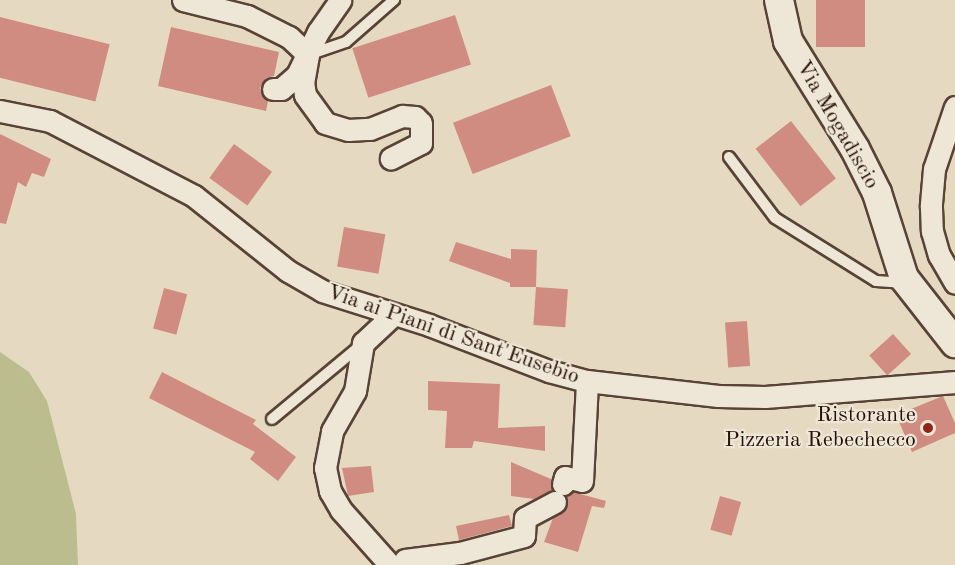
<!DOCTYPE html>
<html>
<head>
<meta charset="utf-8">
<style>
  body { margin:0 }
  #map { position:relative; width:955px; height:565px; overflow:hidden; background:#e5dac1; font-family:"Old Standard TT",serif }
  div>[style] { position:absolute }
  .green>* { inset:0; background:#bcbd8e }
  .building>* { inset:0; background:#d18c81; transform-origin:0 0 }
  .roads { filter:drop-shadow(2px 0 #584336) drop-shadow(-2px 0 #584336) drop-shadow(0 2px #584336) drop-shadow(0 -2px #584336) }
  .lane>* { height:10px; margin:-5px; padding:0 5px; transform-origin:5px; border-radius:5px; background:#eee7d7 }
  .street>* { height:21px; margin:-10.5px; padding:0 10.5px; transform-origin:10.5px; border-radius:10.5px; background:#eee7d7 }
  .secondary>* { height:28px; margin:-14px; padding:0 14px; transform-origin:14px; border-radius:14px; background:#eee7d7 }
  .dots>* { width:16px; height:16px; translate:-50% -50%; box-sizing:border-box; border:3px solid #eee7d7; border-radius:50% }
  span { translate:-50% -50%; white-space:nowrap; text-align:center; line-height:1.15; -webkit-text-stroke:4.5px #eee7d7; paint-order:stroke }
  .street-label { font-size:22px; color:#291107 }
  .poi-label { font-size:22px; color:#291107 }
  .right { translate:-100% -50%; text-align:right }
</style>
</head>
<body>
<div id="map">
  <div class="green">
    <i style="clip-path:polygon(0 352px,29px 372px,47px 401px,76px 514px,78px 565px,0 565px)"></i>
  </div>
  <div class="building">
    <i style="left:816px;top:0;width:49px;height:47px"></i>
    <i style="left:455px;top:15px;width:52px;height:108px;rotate:72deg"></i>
    <i style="left:0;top:17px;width:113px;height:59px;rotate:14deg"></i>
    <i style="clip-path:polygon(171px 27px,279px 52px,274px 76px,266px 78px,260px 88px,268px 101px,266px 111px,158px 86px)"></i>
    <i style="left:551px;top:85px;width:55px;height:105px;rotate:69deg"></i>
    <i style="left:791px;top:121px;width:73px;height:45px;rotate:52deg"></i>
    <i style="clip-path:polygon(0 134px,51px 159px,44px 177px,32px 173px,26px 187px,18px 182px,6px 224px,0 223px)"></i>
    <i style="left:234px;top:144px;width:47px;height:42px;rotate:36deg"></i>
    <i style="left:344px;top:227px;width:42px;height:40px;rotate:10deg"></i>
    <i style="clip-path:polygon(456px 242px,511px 259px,511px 249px,537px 250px,536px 287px,510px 287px,510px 283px,449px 261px)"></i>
    <i style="left:536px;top:287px;width:32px;height:38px;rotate:4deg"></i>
    <i style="left:164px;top:288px;width:24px;height:42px;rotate:15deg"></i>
    <i style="left:747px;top:321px;width:45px;height:22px;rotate:86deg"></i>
    <i style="left:893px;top:334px;width:27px;height:32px;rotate:48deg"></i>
    <i style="clip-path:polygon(162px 372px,256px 420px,253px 424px,296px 457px,278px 481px,250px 459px,255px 452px,149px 398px)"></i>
    <i style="clip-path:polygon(428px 381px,500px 384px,498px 428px,545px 426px,545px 451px,474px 441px,472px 448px,445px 448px,447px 411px,428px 410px)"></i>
    <i style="clip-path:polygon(943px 396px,955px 423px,955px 433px,912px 452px,896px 415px)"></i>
    <i style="clip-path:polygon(511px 462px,551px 479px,552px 490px,534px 499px,511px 496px)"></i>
    <i style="clip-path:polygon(371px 466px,374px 492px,348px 496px,342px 468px)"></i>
    <i style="clip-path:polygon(573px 492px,606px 501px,604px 508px,592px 506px,578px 552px,544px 542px,553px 518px,565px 509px,566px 496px)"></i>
    <i style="left:720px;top:496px;width:22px;height:35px;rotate:16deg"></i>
    <i style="clip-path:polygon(509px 515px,512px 526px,459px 540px,456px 526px)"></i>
  </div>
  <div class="roads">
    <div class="lane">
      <i style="left:308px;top:55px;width:40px;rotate:-18.9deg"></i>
      <i style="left:346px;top:42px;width:64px;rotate:-41.2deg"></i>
      <i style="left:729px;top:157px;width:76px;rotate:53deg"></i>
      <i style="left:775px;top:218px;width:119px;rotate:32deg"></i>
      <i style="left:876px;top:281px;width:26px;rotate:4deg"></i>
      <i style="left:272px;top:419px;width:116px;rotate:-39.7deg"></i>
    </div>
    <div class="street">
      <i style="left:183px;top:0;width:66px;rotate:14deg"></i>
      <i style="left:247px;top:16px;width:47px;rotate:26.6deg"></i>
      <i style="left:289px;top:37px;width:26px;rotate:43deg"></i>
      <i style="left:308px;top:55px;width:27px;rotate:100deg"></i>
      <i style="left:303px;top:82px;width:13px;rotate:81deg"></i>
      <i style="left:305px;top:95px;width:34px;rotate:54deg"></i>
      <i style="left:325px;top:123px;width:24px;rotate:17deg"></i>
      <i style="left:348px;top:130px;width:22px;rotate:-3deg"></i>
      <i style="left:370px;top:129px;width:35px;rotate:-22deg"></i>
      <i style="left:402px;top:116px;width:13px;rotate:4deg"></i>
      <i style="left:415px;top:117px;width:8px;rotate:45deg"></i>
      <i style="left:421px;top:123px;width:20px;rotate:90deg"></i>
      <i style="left:421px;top:143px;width:34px;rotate:153deg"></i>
      <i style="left:273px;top:89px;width:8px"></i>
      <i style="left:281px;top:89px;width:21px;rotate:-41deg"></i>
      <i style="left:297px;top:75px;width:48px;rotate:-64deg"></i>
      <i style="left:318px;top:32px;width:39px;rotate:-55deg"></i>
      <i style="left:955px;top:107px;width:65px;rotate:108.7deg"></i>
      <i style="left:934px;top:169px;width:38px;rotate:95deg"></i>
      <i style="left:931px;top:207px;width:24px;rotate:88deg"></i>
      <i style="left:932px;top:231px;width:25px;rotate:74deg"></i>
      <i style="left:939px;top:255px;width:32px;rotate:60deg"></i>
      <i style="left:0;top:111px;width:51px;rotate:11.3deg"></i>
      <i style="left:50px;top:121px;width:162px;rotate:27.5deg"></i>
      <i style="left:194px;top:196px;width:120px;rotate:38.6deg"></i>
      <i style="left:288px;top:271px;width:39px;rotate:30deg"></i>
      <i style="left:322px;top:291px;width:112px;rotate:17.6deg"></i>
      <i style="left:429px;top:325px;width:129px;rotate:21deg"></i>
      <i style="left:549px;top:371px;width:39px;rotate:15deg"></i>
      <i style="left:587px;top:381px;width:132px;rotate:6.5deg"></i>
      <i style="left:718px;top:396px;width:47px;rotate:1.2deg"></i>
      <i style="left:765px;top:397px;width:191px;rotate:-4.5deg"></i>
      <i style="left:563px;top:484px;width:7px;rotate:-74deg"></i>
      <i style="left:565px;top:477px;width:17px;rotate:13deg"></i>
      <i style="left:582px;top:481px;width:100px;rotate:-87.1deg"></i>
      <i style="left:390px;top:565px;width:74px;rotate:-131.7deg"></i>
      <i style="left:341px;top:510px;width:22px;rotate:-120deg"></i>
      <i style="left:330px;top:491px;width:24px;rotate:-102deg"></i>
      <i style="left:325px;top:468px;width:38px;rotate:-79deg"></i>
      <i style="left:332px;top:431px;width:46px;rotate:-60.1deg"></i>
      <i style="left:355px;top:391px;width:49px;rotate:-80.5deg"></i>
      <i style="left:363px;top:343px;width:41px;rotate:-43deg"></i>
      <i style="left:407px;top:565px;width:5px;rotate:-112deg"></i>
      <i style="left:405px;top:560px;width:55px;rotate:-7.3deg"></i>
      <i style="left:460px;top:553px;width:66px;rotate:-14.9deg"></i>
      <i style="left:524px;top:536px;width:18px;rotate:-87deg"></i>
      <i style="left:525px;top:518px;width:34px;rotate:-28deg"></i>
    </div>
    <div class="secondary">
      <i style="left:779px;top:0;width:42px;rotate:77.6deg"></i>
      <i style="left:788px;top:41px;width:127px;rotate:58.2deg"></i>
      <i style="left:855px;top:149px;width:49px;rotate:63.4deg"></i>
      <i style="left:877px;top:193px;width:89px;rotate:72.4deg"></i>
      <i style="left:904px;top:278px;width:83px;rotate:51.9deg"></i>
    </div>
  </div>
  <div class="dots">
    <i style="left:928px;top:428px;background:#8f2418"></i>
  </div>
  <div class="street-label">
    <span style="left:837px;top:125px;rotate:60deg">Via Mogadiscio</span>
    <span style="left:453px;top:335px;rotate:19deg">Via ai Piani di Sant'Eusebio</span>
  </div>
  <div class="poi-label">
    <span class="right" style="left:916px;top:428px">Ristorante<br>Pizzeria Rebechecco</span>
  </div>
</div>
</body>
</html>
